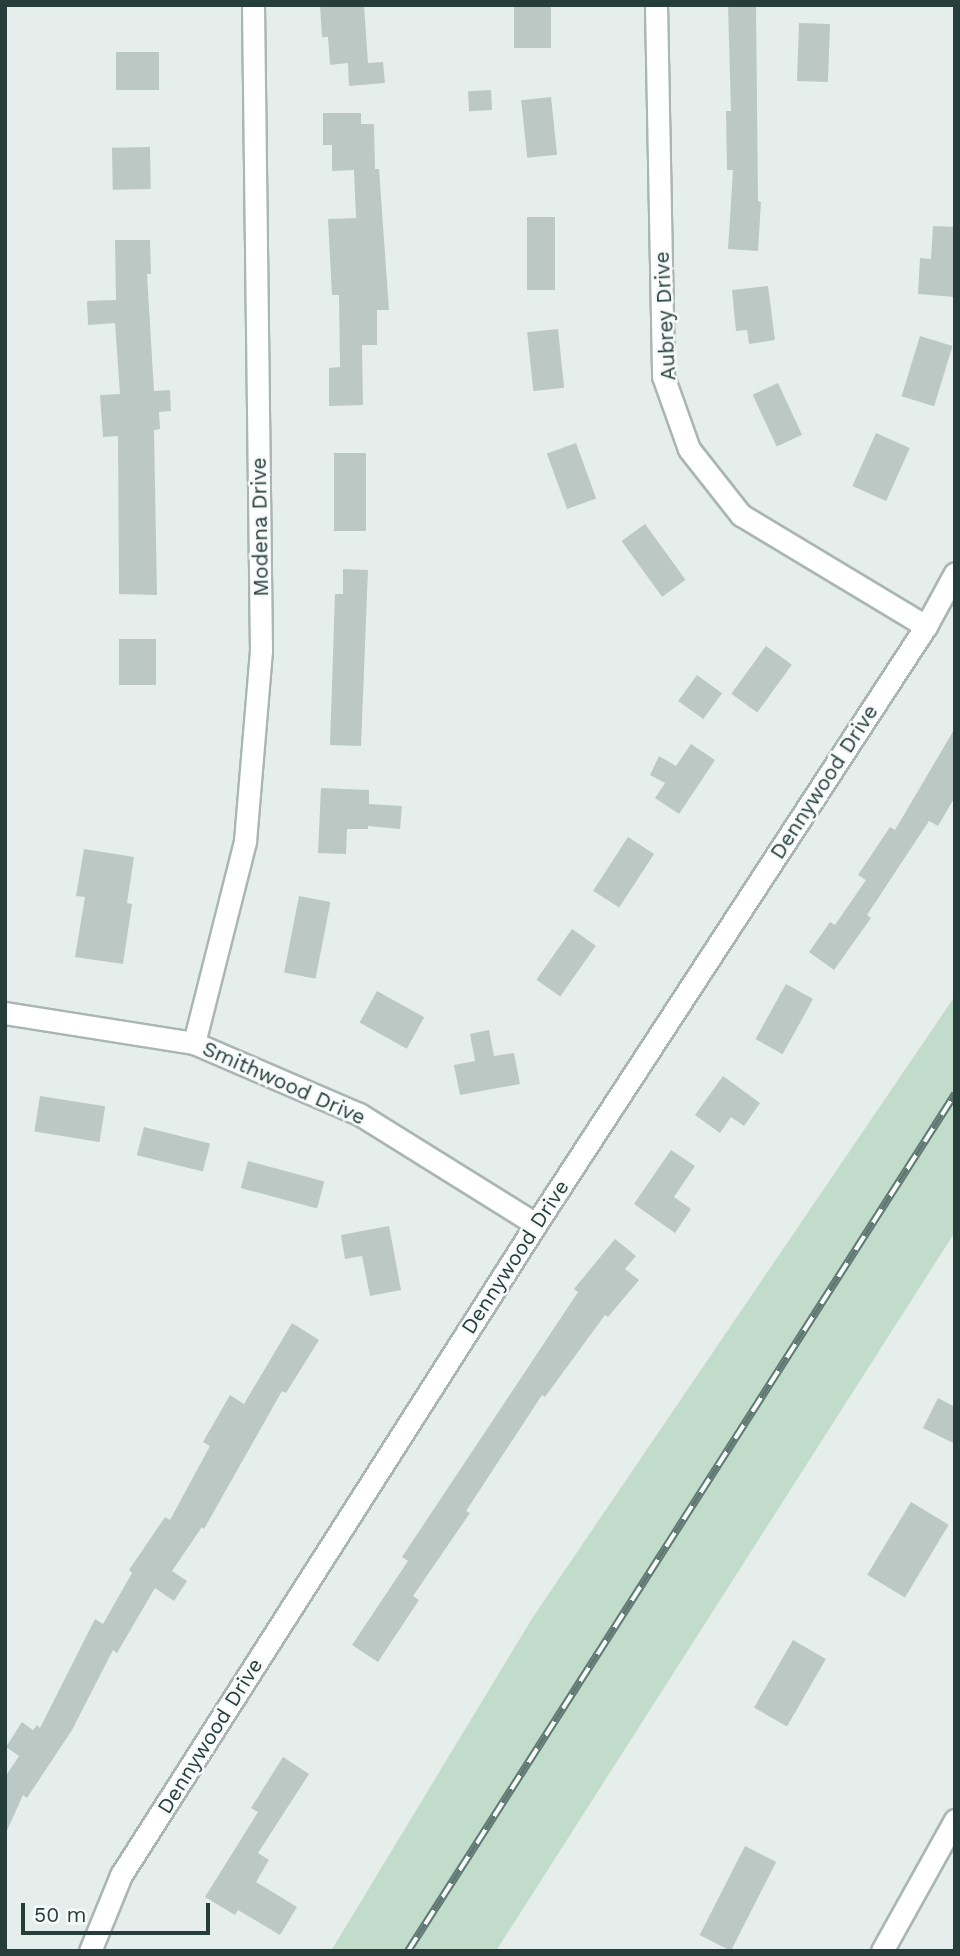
<!DOCTYPE html>
<html>
<head>
<meta charset="utf-8">
<style>
  body { margin:0 }
  #map { position:relative; width:960px; height:1956px; overflow:hidden; background:#e6eeeb; font-family:"Work Sans",sans-serif }
  div>[style] { position:absolute }
  .green>* { inset:0; background:#c1dcca }
  .building>* { inset:0; background:#bbc8c4; transform-origin:0 0 }
  .roads { filter:drop-shadow(2px 0 #a9b6b2) drop-shadow(-2px 0 #a9b6b2) drop-shadow(0 2px #a9b6b2) drop-shadow(0 -2px #a9b6b2) }
  .minor>* { height:21px; margin:-10.5px; padding:0 10.5px; transform-origin:10.5px; border-radius:10.5px; background:#fff }
  .rail>* { height:8px; margin-top:-4px; transform-origin:0; background:repeating-linear-gradient(90deg,#f6faf8 0 16px,#617974 0 32px); box-sizing:border-box; border-block:2px solid #617974 }
  span { translate:-50% -50%; white-space:nowrap; text-align:center; line-height:1.15; -webkit-text-stroke:5px #f6faf8; paint-order:stroke }
  .street-label { font-size:21px; color:#263e39 }
  .frame { position:absolute; inset:0; border:7px solid #263e39; pointer-events:none }
  .scale { position:absolute; left:21px; top:1903px; width:189px; height:32px; box-sizing:border-box; border:4px solid #263e39; border-top:0; padding-left:9px; font-size:21px; line-height:24px; white-space:nowrap; color:#263e39; -webkit-text-stroke:5px #f6faf8; paint-order:stroke }
</style>
</head>
<body>
<div id="map">
  <div class="green">
    <i style="clip-path:polygon(955px 996px,955px 1232px,496px 1951px,331px 1951px,533px 1617px)"></i>
  </div>
  <div class="building">
    <i style="clip-path:polygon(320px 5px,364px 5px,368px 63px,383px 62px,385px 83px,349px 86px,348px 63px,330px 65px,328px 37px,322px 37px)"></i>
    <i style="left:514px;top:5px;width:37px;height:43px"></i>
    <i style="clip-path:polygon(728px 5px,756px 5px,758px 201px,761px 202px,758px 251px,728px 249px,733px 170px,727px 170px,726px 111px,731px 111px)"></i>
    <i style="left:799px;top:23px;width:31px;height:58px;rotate:2deg"></i>
    <i style="left:116px;top:52px;width:43px;height:38px"></i>
    <i style="left:491px;top:90px;width:20px;height:23px;rotate:87deg"></i>
    <i style="left:551px;top:97px;width:58px;height:30px;rotate:84deg"></i>
    <i style="clip-path:polygon(323px 113px,361px 113px,361px 124px,374px 124px,375px 169px,379px 169px,389px 310px,377px 310px,377px 345px,362px 345px,363px 405px,329px 406px,329px 368px,340px 367px,339px 295px,332px 295px,328px 219px,356px 218px,354px 170px,332px 171px,332px 145px,323px 145px)"></i>
    <i style="left:150px;top:147px;width:42px;height:38px;rotate:89deg"></i>
    <i style="left:527px;top:217px;width:28px;height:73px"></i>
    <i style="clip-path:polygon(933px 226px,955px 227px,955px 297px,918px 294px,920px 258px,931px 259px)"></i>
    <i style="clip-path:polygon(115px 240px,150px 240px,151px 274px,147px 274px,154px 391px,170px 390px,171px 411px,159px 412px,160px 429px,154px 430px,157px 595px,119px 594px,118px 436px,103px 437px,100px 395px,120px 394px,115px 323px,88px 325px,87px 301px,116px 300px)"></i>
    <i style="clip-path:polygon(768px 286px,775px 340px,749px 344px,747px 330px,736px 331px,732px 290px)"></i>
    <i style="left:558px;top:329px;width:59px;height:31px;rotate:84deg"></i>
    <i style="left:920px;top:336px;width:34px;height:63px;rotate:17deg"></i>
    <i style="left:778px;top:383px;width:57px;height:28px;rotate:65deg"></i>
    <i style="left:876px;top:433px;width:37px;height:58px;rotate:24deg"></i>
    <i style="left:576px;top:443px;width:59px;height:31px;rotate:70deg"></i>
    <i style="left:334px;top:453px;width:32px;height:78px"></i>
    <i style="left:645px;top:524px;width:69px;height:29px;rotate:54deg"></i>
    <i style="clip-path:polygon(343px 569px,368px 570px,361px 746px,330px 745px,335px 594px,343px 594px)"></i>
    <i style="left:119px;top:639px;width:37px;height:46px"></i>
    <i style="left:766px;top:646px;width:32px;height:59px;rotate:36deg"></i>
    <i style="left:697px;top:675px;width:31px;height:32px;rotate:36deg"></i>
    <i style="clip-path:polygon(955px 728px,955px 797px,938px 826px,929px 821px,867px 915px,871px 918px,834px 970px,809px 952px,830px 922px,835px 925px,866px 880px,858px 875px,890px 827px,895px 830px)"></i>
    <i style="clip-path:polygon(691px 744px,715px 760px,679px 814px,655px 798px,665px 783px,650px 775px,659px 756px,676px 766px)"></i>
    <i style="clip-path:polygon(321px 788px,369px 790px,369px 804px,402px 806px,400px 829px,368px 826px,368px 829px,347px 829px,346px 854px,318px 853px)"></i>
    <i style="left:628px;top:837px;width:31px;height:64px;rotate:33deg"></i>
    <i style="clip-path:polygon(84px 849px,134px 857px,127px 903px,132px 904px,123px 964px,75px 957px,85px 897px,76px 896px)"></i>
    <i style="left:299px;top:896px;width:32px;height:78px;rotate:11deg"></i>
    <i style="left:572px;top:929px;width:29px;height:62px;rotate:35deg"></i>
    <i style="left:786px;top:984px;width:31px;height:63px;rotate:29deg"></i>
    <i style="left:377px;top:991px;width:54px;height:36px;rotate:29deg"></i>
    <i style="clip-path:polygon(489px 1030px,494px 1056px,514px 1053px,520px 1084px,460px 1095px,454px 1065px,475px 1061px,470px 1034px)"></i>
    <i style="clip-path:polygon(723px 1076px,760px 1103px,744px 1126px,731px 1117px,720px 1133px,695px 1115px)"></i>
    <i style="left:40px;top:1096px;width:66px;height:36px;rotate:9deg"></i>
    <i style="left:144px;top:1127px;width:68px;height:29px;rotate:14deg"></i>
    <i style="clip-path:polygon(671px 1150px,695px 1166px,674px 1197px,691px 1209px,675px 1233px,634px 1204px)"></i>
    <i style="left:248px;top:1161px;width:79px;height:28px;rotate:15deg"></i>
    <i style="clip-path:polygon(389px 1226px,401px 1290px,370px 1296px,362px 1256px,345px 1259px,341px 1235px)"></i>
    <i style="clip-path:polygon(615px 1239px,636px 1256px,625px 1269px,639px 1280px,608px 1317px,605px 1315px,545px 1397px,542px 1395px,466px 1511px,470px 1513px,413px 1596px,419px 1600px,378px 1662px,352px 1645px,408px 1561px,402px 1557px,578px 1292px,574px 1289px)"></i>
    <i style="clip-path:polygon(292px 1323px,319px 1340px,286px 1393px,282px 1391px,204px 1529px,202px 1527px,172px 1571px,187px 1581px,174px 1601px,155px 1588px,117px 1653px,113px 1650px,72px 1730px,27px 1798px,23px 1795px,5px 1835px,5px 1777px,19px 1756px,6px 1747px,22px 1722px,33px 1730px,37px 1725px,40px 1728px,95px 1619px,103px 1624px,132px 1573px,129px 1570px,165px 1517px,170px 1520px,210px 1446px,203px 1442px,230px 1395px,244px 1404px)"></i>
    <i style="clip-path:polygon(938px 1398px,955px 1407px,955px 1444px,923px 1428px)"></i>
    <i style="left:911px;top:1502px;width:44px;height:85px;rotate:31deg"></i>
    <i style="left:793px;top:1640px;width:38px;height:78px;rotate:30deg"></i>
    <i style="clip-path:polygon(283px 1757px,309px 1774px,258px 1853px,269px 1860px,256px 1882px,297px 1907px,280px 1935px,238px 1910px,235px 1915px,205px 1897px,258px 1812px,251px 1808px)"></i>
    <i style="left:745px;top:1846px;width:35px;height:100px;rotate:27deg"></i>
  </div>
  <div class="roads">
    <div class="minor">
      <i style="left:656px;top:5px;width:371px;rotate:88.9deg"></i>
      <i style="left:663px;top:376px;width:77px;rotate:70.4deg"></i>
      <i style="left:689px;top:449px;width:84px;rotate:51.8deg"></i>
      <i style="left:741px;top:515px;width:216px;rotate:31deg"></i>
      <i style="left:5px;top:1013px;width:191px;rotate:9deg"></i>
      <i style="left:194px;top:1043px;width:180px;rotate:23.3deg"></i>
      <i style="left:359px;top:1114px;width:208px;rotate:31.9deg"></i>
      <i style="left:194px;top:1043px;width:208px;rotate:-75.8deg"></i>
      <i style="left:245px;top:841px;width:191px;rotate:-85.2deg"></i>
      <i style="left:261px;top:651px;width:646px;rotate:-90.71deg"></i>
      <i style="left:90px;top:1951px;width:82px;rotate:-67.8deg"></i>
      <i style="left:121px;top:1875px;width:772px;rotate:-57.48deg"></i>
      <i style="left:536px;top:1224px;width:714px;rotate:-56.89deg"></i>
      <i style="left:926px;top:626px;width:60px;rotate:-61.3deg"></i>
      <i style="left:882px;top:1951px;width:150px;rotate:-60.9deg"></i>
    </div>
  </div>
  <div class="rail">
    <i style="left:408px;top:1951px;width:1017px;rotate:-57.45deg"></i>
  </div>
  <div class="street-label">
    <span style="left:665px;top:316px;rotate:-93deg">Aubrey Drive</span>
    <span style="left:260px;top:527px;rotate:-91deg">Modena Drive</span>
    <span style="left:824px;top:782px;rotate:-57deg">Dennywood Drive</span>
    <span style="left:284px;top:1083px;rotate:24deg">Smithwood Drive</span>
    <span style="left:515px;top:1257px;rotate:-57deg">Dennywood Drive</span>
    <span style="left:210px;top:1736px;rotate:-58deg">Dennywood Drive</span>
  </div>
  <div class="frame"></div>
  <div class="scale">50 m</div>
</div>
</body>
</html>
